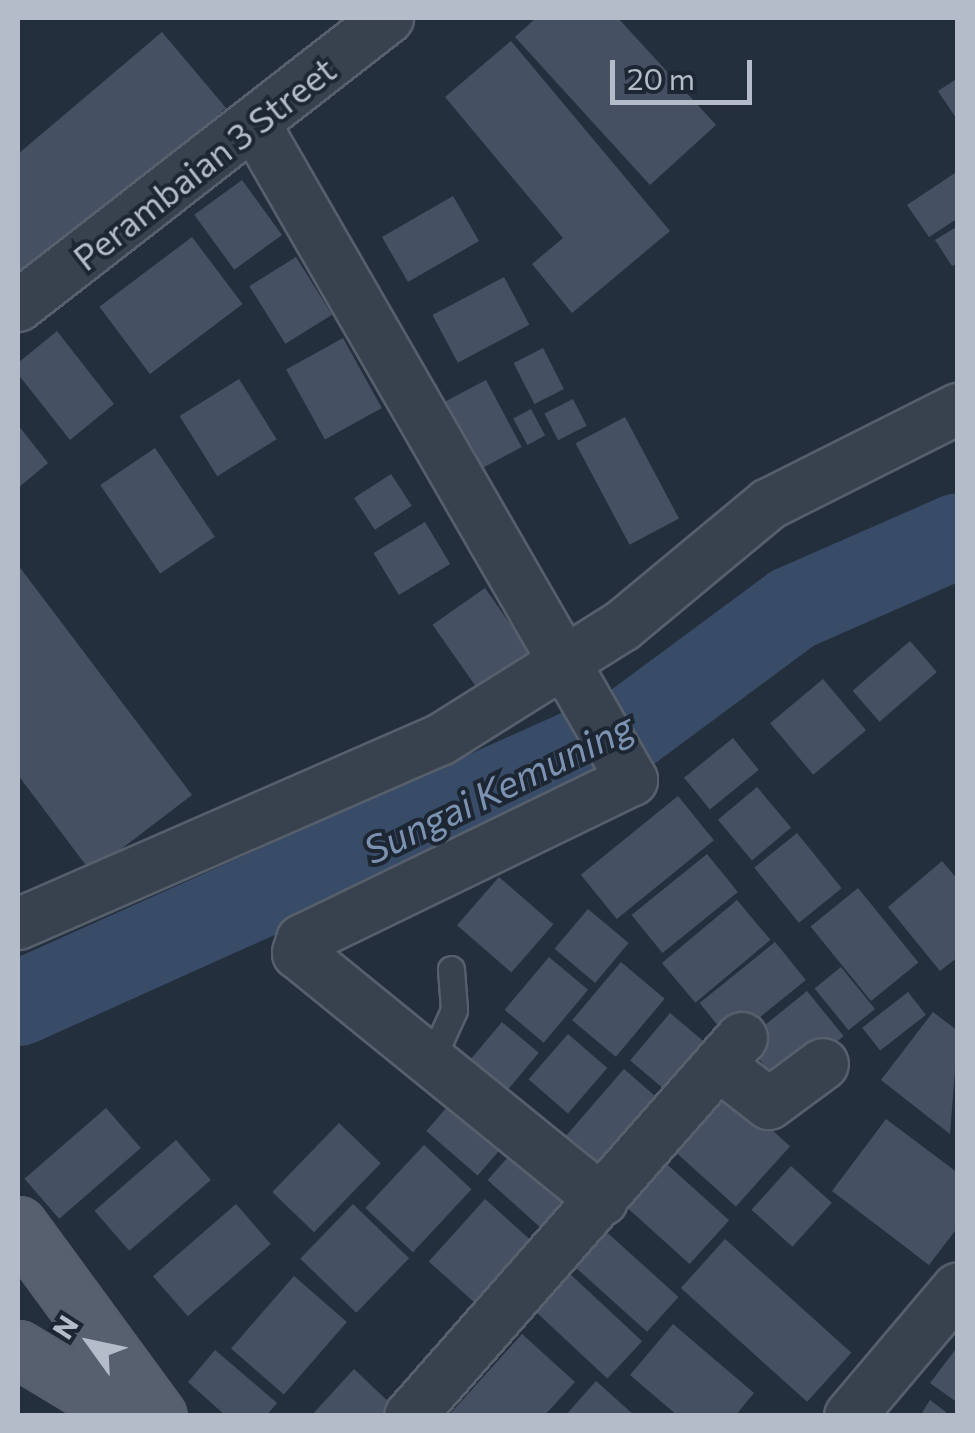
<!DOCTYPE html>
<html>
<head>
<meta charset="utf-8">
<style>
  body { margin:0 }
  #map { position:relative; width:975px; height:1433px; overflow:hidden; background:#242f3e; font-family:Commissioner,sans-serif }
  div>[style] { position:absolute }
  .river>* { height:85px; margin:-42.5px; padding:0 42.5px; transform-origin:42.5px; border-radius:42.5px; background:#394c67 }
  .building>* { inset:0; background:#455162; transform-origin:0 0 }
  .roads { filter:drop-shadow(2px 0 #565f6c) drop-shadow(-2px 0 #565f6c) drop-shadow(0 2px #565f6c) drop-shadow(0 -2px #565f6c) }
  .service>* { height:25px; margin:-12.5px; padding:0 12.5px; transform-origin:12.5px; border-radius:12.5px; background:#38414e }
  .minor>* { height:50px; margin:-25px; padding:0 25px; transform-origin:25px; border-radius:25px; background:#38414e }
  .primary>* { height:55px; margin:-27.5px; padding:0 27.5px; transform-origin:27.5px; border-radius:27.5px; background:#56606e }
  span { translate:-50% -50%; white-space:nowrap; text-align:center; line-height:1.15; -webkit-text-stroke:8px #1d2633; paint-order:stroke }
  .street-label { font-size:35px; color:#b4bcc9 }
  .water-label { font-size:38px; color:#7c92b1; font-style:italic }
  .frame { position:absolute; inset:0; border:20px solid #b4bcc9; pointer-events:none }
  .north { position:absolute; left:40px; top:1293px; width:100px; height:100px; -webkit-text-stroke:8px #1d2633; paint-order:stroke; rotate:303deg; font-size:28px; font-weight:700; line-height:40px; text-align:center; color:#b4bcc9 }
  .north::after { content:''; display:block; margin:auto; width:35px; height:45px; background:#b4bcc9; clip-path:polygon(50% 0,100% 100%,50% 72%,0 100%) }
  .scale { position:absolute; left:610px; top:60px; width:142px; height:45px; box-sizing:border-box; border:5px solid #b4bcc9; border-top:0; padding-left:12px; font-size:30px; line-height:35px; white-space:nowrap; color:#b4bcc9; -webkit-text-stroke:8px #1d2633; paint-order:stroke }
</style>
</head>
<body>
<div id="map">
  <div class="river">
    <i style="left:18px;top:1003px;width:671px;rotate:-24.2deg"></i>
    <i style="left:630px;top:728px;width:202px;rotate:-36.5deg"></i>
    <i style="left:792px;top:608px;width:181px;rotate:-23.7deg"></i>
  </div>
  <div class="building">
    <i style="clip-path:polygon(536px 18px,618px 18px,716px 125px,650px 185px,515px 37px)"></i>
    <i style="clip-path:polygon(162px 32px,226px 108px,18px 285px,18px 154px)"></i>
    <i style="clip-path:polygon(511px 41px,670px 231px,572px 313px,532px 264px,563px 238px,445px 97px)"></i>
    <i style="clip-path:polygon(958px 78px,958px 121px,938px 91px)"></i>
    <i style="clip-path:polygon(958px 171px,958px 218px,929px 237px,907px 205px)"></i>
    <i style="left:242px;top:180px;width:68px;height:59px;rotate:54deg"></i>
    <i style="left:453px;top:196px;width:52px;height:82px;rotate:60deg"></i>
    <i style="clip-path:polygon(958px 226px,958px 263px,952px 266px,935px 240px)"></i>
    <i style="left:192px;top:237px;width:84px;height:116px;rotate:53deg"></i>
    <i style="left:296px;top:257px;width:68px;height:55px;rotate:58deg"></i>
    <i style="left:504px;top:277px;width:54px;height:81px;rotate:62deg"></i>
    <i style="clip-path:polygon(57px 331px,114px 404px,70px 440px,18px 374px,18px 363px)"></i>
    <i style="left:343px;top:338px;width:80px;height:65px;rotate:61deg"></i>
    <i style="left:543px;top:348px;width:46px;height:33px;rotate:63deg"></i>
    <i style="left:239px;top:379px;width:71px;height:70px;rotate:58deg"></i>
    <i style="left:486px;top:380px;width:76px;height:46px;rotate:62deg"></i>
    <i style="left:573px;top:399px;width:30px;height:32px;rotate:63deg"></i>
    <i style="left:531px;top:409px;width:30px;height:20px;rotate:62deg"></i>
    <i style="left:625px;top:417px;width:115px;height:56px;rotate:62deg"></i>
    <i style="clip-path:polygon(18px 425px,48px 463px,18px 488px)"></i>
    <i style="left:155px;top:448px;width:107px;height:66px;rotate:56deg"></i>
    <i style="left:391px;top:474px;width:38px;height:44px;rotate:57deg"></i>
    <i style="left:425px;top:522px;width:49px;height:60px;rotate:59deg"></i>
    <i style="clip-path:polygon(18px 565px,192px 795px,91px 872px,18px 775px)"></i>
    <i style="left:485px;top:588px;width:77px;height:64px;rotate:55deg"></i>
    <i style="left:910px;top:641px;width:41px;height:76px;rotate:49deg"></i>
    <i style="left:823px;top:679px;width:67px;height:69px;rotate:50deg"></i>
    <i style="left:733px;top:738px;width:41px;height:63px;rotate:51deg"></i>
    <i style="left:757px;top:787px;width:53px;height:51px;rotate:50deg"></i>
    <i style="left:678px;top:796px;width:57px;height:125px;rotate:51deg"></i>
    <i style="left:797px;top:833px;width:71px;height:55px;rotate:51deg"></i>
    <i style="left:707px;top:854px;width:49px;height:97px;rotate:51deg"></i>
    <i style="clip-path:polygon(942px 861px,958px 880px,958px 957px,940px 971px,888px 907px)"></i>
    <i style="left:499px;top:877px;width:72px;height:64px;rotate:41deg"></i>
    <i style="left:858px;top:888px;width:96px;height:61px;rotate:51deg"></i>
    <i style="left:737px;top:900px;width:52px;height:98px;rotate:50deg"></i>
    <i style="left:588px;top:909px;width:53px;height:52px;rotate:40deg"></i>
    <i style="left:775px;top:942px;width:49px;height:97px;rotate:51deg"></i>
    <i style="left:549px;top:957px;width:51px;height:69px;rotate:40deg"></i>
    <i style="left:621px;top:962px;width:57px;height:76px;rotate:40deg"></i>
    <i style="left:841px;top:967px;width:54px;height:34px;rotate:51deg"></i>
    <i style="left:807px;top:991px;width:58px;height:80px;rotate:51deg"></i>
    <i style="left:908px;top:992px;width:29px;height:58px;rotate:52deg"></i>
    <i style="clip-path:polygon(933px 1012px,958px 1031px,950px 1134px,881px 1080px)"></i>
    <i style="left:670px;top:1013px;width:45px;height:62px;rotate:40deg"></i>
    <i style="left:502px;top:1022px;width:48px;height:52px;rotate:40deg"></i>
    <i style="left:568px;top:1034px;width:52px;height:60px;rotate:41deg"></i>
    <i style="left:624px;top:1069px;width:57px;height:100px;rotate:41deg"></i>
    <i style="left:721px;top:1084px;width:93px;height:81px;rotate:42deg"></i>
    <i style="left:461px;top:1091px;width:68px;height:53px;rotate:41deg"></i>
    <i style="left:106px;top:1108px;width:53px;height:108px;rotate:49deg"></i>
    <i style="clip-path:polygon(886px 1119px,958px 1173px,958px 1227px,929px 1265px,832px 1191px)"></i>
    <i style="left:339px;top:1123px;width:58px;height:96px;rotate:44deg"></i>
    <i style="left:176px;top:1140px;width:53px;height:108px;rotate:49deg"></i>
    <i style="left:424px;top:1145px;width:65px;height:86px;rotate:43deg"></i>
    <i style="left:519px;top:1145px;width:86px;height:47px;rotate:42deg"></i>
    <i style="left:660px;top:1158px;width:93px;height:59px;rotate:42deg"></i>
    <i style="left:791px;top:1166px;width:55px;height:59px;rotate:42deg"></i>
    <i style="left:485px;top:1199px;width:64px;height:84px;rotate:42deg"></i>
    <i style="left:236px;top:1204px;width:53px;height:110px;rotate:49deg"></i>
    <i style="left:353px;top:1204px;width:78px;height:76px;rotate:44deg"></i>
    <i style="left:602px;top:1228px;width:103px;height:47px;rotate:42deg"></i>
    <i style="left:725px;top:1239px;width:170px;height:66px;rotate:42deg"></i>
    <i style="left:569px;top:1273px;width:100px;height:51px;rotate:43deg"></i>
    <i style="left:294px;top:1276px;width:70px;height:96px;rotate:41deg"></i>
    <i style="clip-path:polygon(673px 1324px,754px 1393px,735px 1416px,678px 1416px,630px 1375px)"></i>
    <i style="clip-path:polygon(522px 1334px,575px 1382px,544px 1416px,448px 1416px)"></i>
    <i style="clip-path:polygon(958px 1346px,958px 1403px,930px 1383px)"></i>
    <i style="clip-path:polygon(215px 1350px,277px 1403px,266px 1416px,226px 1416px,188px 1382px)"></i>
    <i style="clip-path:polygon(354px 1369px,393px 1406px,384px 1416px,311px 1416px)"></i>
    <i style="clip-path:polygon(596px 1381px,635px 1416px,565px 1416px)"></i>
    <i style="clip-path:polygon(930px 1400px,951px 1416px,920px 1416px)"></i>
  </div>
  <div class="roads">
    <div class="service">
      <i style="left:431px;top:1061px;width:56px;rotate:-65.7deg"></i>
      <i style="left:454px;top:1010px;width:41px;rotate:-94.2deg"></i>
    </div>
    <div class="minor">
      <i style="left:255px;top:125px;width:756px;rotate:60.08deg"></i>
      <i style="left:632px;top:780px;width:367px;rotate:154.1deg"></i>
      <i style="left:302px;top:940px;width:14px;rotate:107deg"></i>
      <i style="left:298px;top:953px;width:392px;rotate:39.1deg"></i>
      <i style="left:18px;top:306px;width:469px;rotate:-37.9deg"></i>
      <i style="left:18px;top:924px;width:460px;rotate:-23.6deg"></i>
      <i style="left:440px;top:740px;width:215px;rotate:-32.1deg"></i>
      <i style="left:622px;top:626px;width:191px;rotate:-39.7deg"></i>
      <i style="left:769px;top:504px;width:212px;rotate:-26.7deg"></i>
      <i style="left:719px;top:1065px;width:63px;rotate:38deg"></i>
      <i style="left:769px;top:1104px;width:67px;rotate:-36.5deg"></i>
      <i style="left:410px;top:1416px;width:503px;rotate:-48.71deg"></i>
      <i style="left:850px;top:1416px;width:167px;rotate:-49.8deg"></i>
    </div>
    <div class="primary">
      <i style="left:18px;top:1225px;width:237px;rotate:53.8deg"></i>
      <i style="left:18px;top:1349px;width:130px;rotate:31.1deg"></i>
    </div>
  </div>
  <div class="street-label">
    <span style="left:204px;top:163px;rotate:-38deg">Perambaian 3 Street</span>
  </div>
  <div class="water-label">
    <span style="left:498px;top:787px;rotate:-26deg">Sungai Kemuning</span>
  </div>
  <div class="frame"></div>
  <div class="north">N</div>
  <div class="scale">20 m</div>
</div>
</body>
</html>
